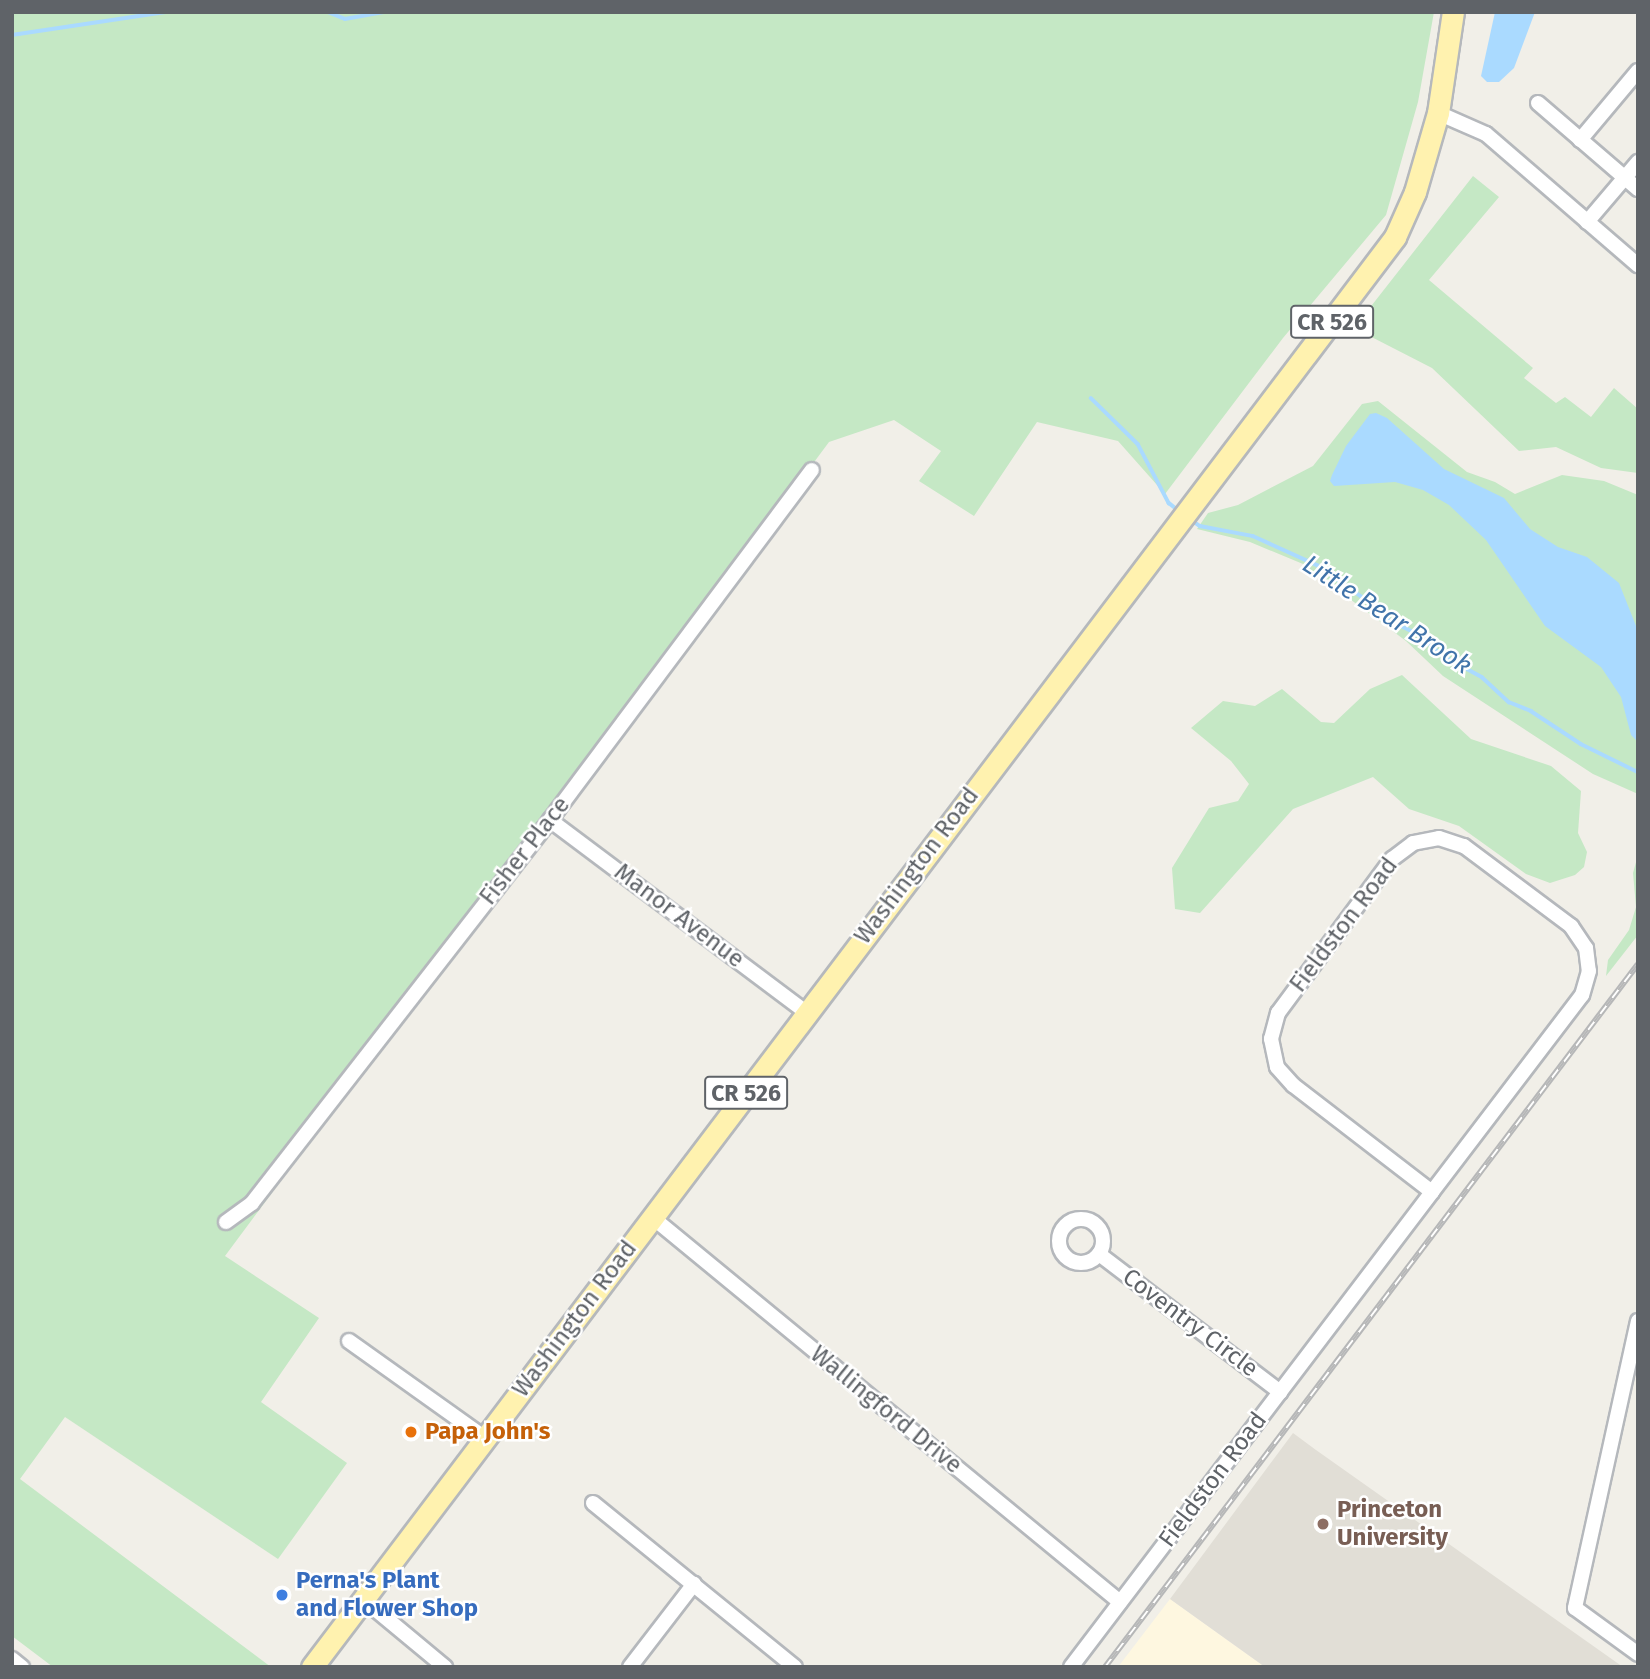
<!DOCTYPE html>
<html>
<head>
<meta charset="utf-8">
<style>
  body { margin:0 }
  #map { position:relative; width:1650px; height:1679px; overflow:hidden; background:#f1efe8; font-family:"Fira Sans",sans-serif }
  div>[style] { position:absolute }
  .commercial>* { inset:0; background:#fef7e0 }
  .education>* { inset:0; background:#e1ded6 }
  .green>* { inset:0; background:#c5e8c5 }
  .water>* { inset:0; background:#aadaff }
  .stream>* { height:3.5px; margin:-1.75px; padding:0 1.75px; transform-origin:1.75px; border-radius:1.75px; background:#aadaff }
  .roads { filter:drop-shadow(2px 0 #b5b8bc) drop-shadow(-2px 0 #b5b8bc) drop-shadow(0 2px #b5b8bc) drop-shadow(0 -2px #b5b8bc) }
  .minor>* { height:14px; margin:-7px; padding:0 7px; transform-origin:7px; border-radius:7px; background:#fff }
  .minor>.ring { margin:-7px; padding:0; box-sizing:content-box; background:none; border:14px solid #fff; border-radius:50% }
  .primary>* { height:21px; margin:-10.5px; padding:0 10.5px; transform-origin:10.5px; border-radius:10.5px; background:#fff2af }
  .rail>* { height:6px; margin-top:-3px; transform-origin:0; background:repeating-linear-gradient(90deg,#fff 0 10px,#b6b7b8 0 20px); box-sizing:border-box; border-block:2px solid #b6b7b8 }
  .dots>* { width:19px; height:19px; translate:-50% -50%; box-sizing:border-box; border:4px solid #fff; border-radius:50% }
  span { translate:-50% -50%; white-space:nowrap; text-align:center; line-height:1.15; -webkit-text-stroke:5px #fff; paint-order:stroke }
  .shield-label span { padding:2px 5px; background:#fff; border:2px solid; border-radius:5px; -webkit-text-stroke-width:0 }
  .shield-label { font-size:23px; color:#5f6368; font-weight:700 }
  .street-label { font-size:24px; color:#5f6368 }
  .food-label { font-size:24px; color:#c56008; font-weight:700 }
  .left { translate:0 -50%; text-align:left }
  .education-label { font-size:24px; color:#785e54; font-weight:700 }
  .shop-label { font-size:24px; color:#366cbe; font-weight:700 }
  .water-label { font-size:26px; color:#4174aa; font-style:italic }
  .frame { position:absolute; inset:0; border:14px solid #5f6368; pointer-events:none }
</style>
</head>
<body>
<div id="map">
  <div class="commercial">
    <i style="clip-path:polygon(1170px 1599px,1265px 1667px,1118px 1667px)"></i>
  </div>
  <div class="education">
    <i style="clip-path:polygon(1293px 1433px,1316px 1450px,1623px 1667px,1265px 1667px,1170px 1599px)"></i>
  </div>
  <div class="green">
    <i style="clip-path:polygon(12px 12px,1434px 12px,1418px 102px,1386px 215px,1283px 338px,1165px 494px,1118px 441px,1037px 422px,974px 516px,919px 481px,941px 451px,894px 420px,829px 442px,225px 1256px,319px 1318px,261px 1402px,347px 1463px,278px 1559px,65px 1417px,20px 1479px,271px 1667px,53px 1667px,12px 1636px)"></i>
    <i style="clip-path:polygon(1473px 176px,1499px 197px,1429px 280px,1533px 368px,1524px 378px,1556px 403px,1565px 397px,1591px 417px,1614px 388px,1638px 409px,1638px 473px,1601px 468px,1556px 447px,1519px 451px,1432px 368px,1354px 328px)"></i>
    <i style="clip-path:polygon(1378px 401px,1467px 472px,1495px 482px,1515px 494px,1562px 475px,1604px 481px,1638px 495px,1638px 794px,1593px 774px,1443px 676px,1406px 641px,1303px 564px,1250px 542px,1197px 529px,1208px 513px,1238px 505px,1313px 466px,1362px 404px)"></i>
    <i style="clip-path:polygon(1402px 675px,1471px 739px,1551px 766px,1581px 791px,1578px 833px,1587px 852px,1584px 867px,1575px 875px,1550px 883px,1526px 874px,1459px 826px,1409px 809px,1373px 777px,1293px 809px,1200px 913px,1175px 909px,1172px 868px,1209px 808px,1238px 801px,1249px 784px,1231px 761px,1191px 728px,1223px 701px,1255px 706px,1282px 689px,1321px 722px,1334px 723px,1370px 689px)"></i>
    <i style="clip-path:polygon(1638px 855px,1638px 935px,1606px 976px,1608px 960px,1629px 930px,1636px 907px,1633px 873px)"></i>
  </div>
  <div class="water">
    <i style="clip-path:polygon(1495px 12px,1535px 12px,1514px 68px,1499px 82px,1487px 82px,1481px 76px)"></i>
    <i style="clip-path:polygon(1376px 413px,1387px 418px,1444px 469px,1504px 498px,1530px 529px,1558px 547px,1587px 557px,1619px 583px,1638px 631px,1638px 742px,1631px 735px,1621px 697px,1601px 667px,1545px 626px,1486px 540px,1449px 505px,1423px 490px,1395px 482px,1334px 486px,1330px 481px,1332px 475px,1346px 446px,1370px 414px)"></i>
  </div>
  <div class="stream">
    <i style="left:328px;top:12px;width:18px;rotate:22deg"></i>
    <i style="left:345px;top:19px;width:39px;rotate:-10deg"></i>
    <i style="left:12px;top:35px;width:155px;rotate:-8.5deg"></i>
    <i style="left:1091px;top:398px;width:66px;rotate:44.4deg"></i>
    <i style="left:1138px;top:444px;width:67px;rotate:62.3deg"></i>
    <i style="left:1169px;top:503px;width:11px;rotate:38deg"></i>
    <i style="left:1190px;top:519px;width:12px;rotate:35deg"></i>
    <i style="left:1200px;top:526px;width:54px;rotate:10.7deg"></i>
    <i style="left:1253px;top:536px;width:70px;rotate:24.4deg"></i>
    <i style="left:1317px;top:565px;width:71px;rotate:35.3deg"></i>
    <i style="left:1375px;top:606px;width:18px;rotate:47deg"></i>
    <i style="left:1387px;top:619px;width:32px;rotate:26deg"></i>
    <i style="left:1416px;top:633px;width:38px;rotate:40deg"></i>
    <i style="left:1445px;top:657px;width:42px;rotate:28.4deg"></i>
    <i style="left:1482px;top:677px;width:37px;rotate:43deg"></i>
    <i style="left:1509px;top:702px;width:24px;rotate:22deg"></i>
    <i style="left:1531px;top:711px;width:60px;rotate:33.4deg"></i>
    <i style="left:1581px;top:744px;width:64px;rotate:26.2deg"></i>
  </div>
  <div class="roads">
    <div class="minor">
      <i style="left:1538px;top:103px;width:132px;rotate:40.7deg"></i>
      <i style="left:1438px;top:113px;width:52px;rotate:23.6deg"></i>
      <i style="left:1486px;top:134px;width:201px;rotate:40.8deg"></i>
      <i style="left:1580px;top:140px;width:90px;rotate:-50deg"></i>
      <i style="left:1587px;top:222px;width:79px;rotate:-49.6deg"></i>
      <i style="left:550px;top:820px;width:321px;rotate:36.9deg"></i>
      <i style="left:1439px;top:838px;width:26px;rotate:18deg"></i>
      <i style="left:1464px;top:846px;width:134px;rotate:36.8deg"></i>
      <i style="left:1571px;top:926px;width:27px;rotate:56deg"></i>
      <i style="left:1586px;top:948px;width:23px;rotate:83deg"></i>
      <i style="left:1589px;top:971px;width:25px;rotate:106deg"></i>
      <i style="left:1582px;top:995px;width:248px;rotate:127.3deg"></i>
      <i style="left:1432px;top:1192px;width:175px;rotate:-142.4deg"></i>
      <i style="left:1293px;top:1085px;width:24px;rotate:-132deg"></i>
      <i style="left:1277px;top:1067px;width:29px;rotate:-102deg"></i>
      <i style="left:1271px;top:1039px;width:27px;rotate:-75deg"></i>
      <i style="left:1278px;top:1013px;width:192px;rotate:-53.5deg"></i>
      <i style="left:1392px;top:859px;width:26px;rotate:-37deg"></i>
      <i style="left:1413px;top:843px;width:26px;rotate:-11deg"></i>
      <i style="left:652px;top:1217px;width:606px;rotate:39.44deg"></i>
      <i class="ring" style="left:1059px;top:1219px;width:30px;height:30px"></i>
      <i style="left:226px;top:1222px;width:32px;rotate:-36deg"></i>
      <i style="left:252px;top:1203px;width:485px;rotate:-52.1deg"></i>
      <i style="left:550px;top:820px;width:437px;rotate:-53.2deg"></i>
      <i style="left:1099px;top:1254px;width:228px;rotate:37.3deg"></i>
      <i style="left:1638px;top:1321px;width:294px;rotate:102.4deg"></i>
      <i style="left:1575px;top:1608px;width:78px;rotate:36.1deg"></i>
      <i style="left:349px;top:1341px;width:167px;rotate:35.5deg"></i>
      <i style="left:593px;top:1503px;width:260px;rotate:39.1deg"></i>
      <i style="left:363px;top:1599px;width:107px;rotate:39.7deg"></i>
      <i style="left:12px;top:1659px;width:13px;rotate:39deg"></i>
      <i style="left:630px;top:1667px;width:105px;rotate:-52.4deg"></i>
      <i style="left:1071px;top:1667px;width:597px;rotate:-52.77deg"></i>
    </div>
    <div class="primary">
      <i style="left:312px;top:1667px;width:1794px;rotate:-52.86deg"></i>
      <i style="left:1395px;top:237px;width:49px;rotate:-66deg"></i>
      <i style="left:1415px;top:192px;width:82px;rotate:-73.8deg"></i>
      <i style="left:1438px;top:113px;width:102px;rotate:-81.6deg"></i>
    </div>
  </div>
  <div class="rail">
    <i style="left:1105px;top:1667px;width:882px;rotate:-52.83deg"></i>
  </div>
  <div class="dots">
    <i style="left:411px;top:1432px;background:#e8710a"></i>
    <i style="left:1323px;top:1524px;background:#8d6e63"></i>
    <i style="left:282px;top:1595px;background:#3f7fe0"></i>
  </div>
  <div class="shield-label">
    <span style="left:1332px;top:322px">CR 526</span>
    <span style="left:746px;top:1093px">CR 526</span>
  </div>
  <div class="street-label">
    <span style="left:525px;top:851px;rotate:-52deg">Fisher Place</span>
    <span style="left:917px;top:866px;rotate:-53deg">Washington Road</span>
    <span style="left:679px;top:916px;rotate:37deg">Manor Avenue</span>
    <span style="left:1344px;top:925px;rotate:-53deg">Fieldston Road</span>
    <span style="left:575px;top:1319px;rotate:-53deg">Washington Road</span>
    <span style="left:1190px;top:1323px;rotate:37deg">Coventry Circle</span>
    <span style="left:886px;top:1410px;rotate:39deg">Wallingford Drive</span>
    <span style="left:1213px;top:1480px;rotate:-53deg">Fieldston Road</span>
  </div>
  <div class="food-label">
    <span class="left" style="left:425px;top:1432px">Papa John's</span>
  </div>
  <div class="education-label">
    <span class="left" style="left:1337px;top:1524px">Princeton<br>University</span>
  </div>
  <div class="shop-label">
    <span class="left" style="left:296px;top:1595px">Perna's Plant<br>and Flower Shop</span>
  </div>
  <div class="water-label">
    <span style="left:1387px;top:615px;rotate:33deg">Little Bear Brook</span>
  </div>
  <div class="frame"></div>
</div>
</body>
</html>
